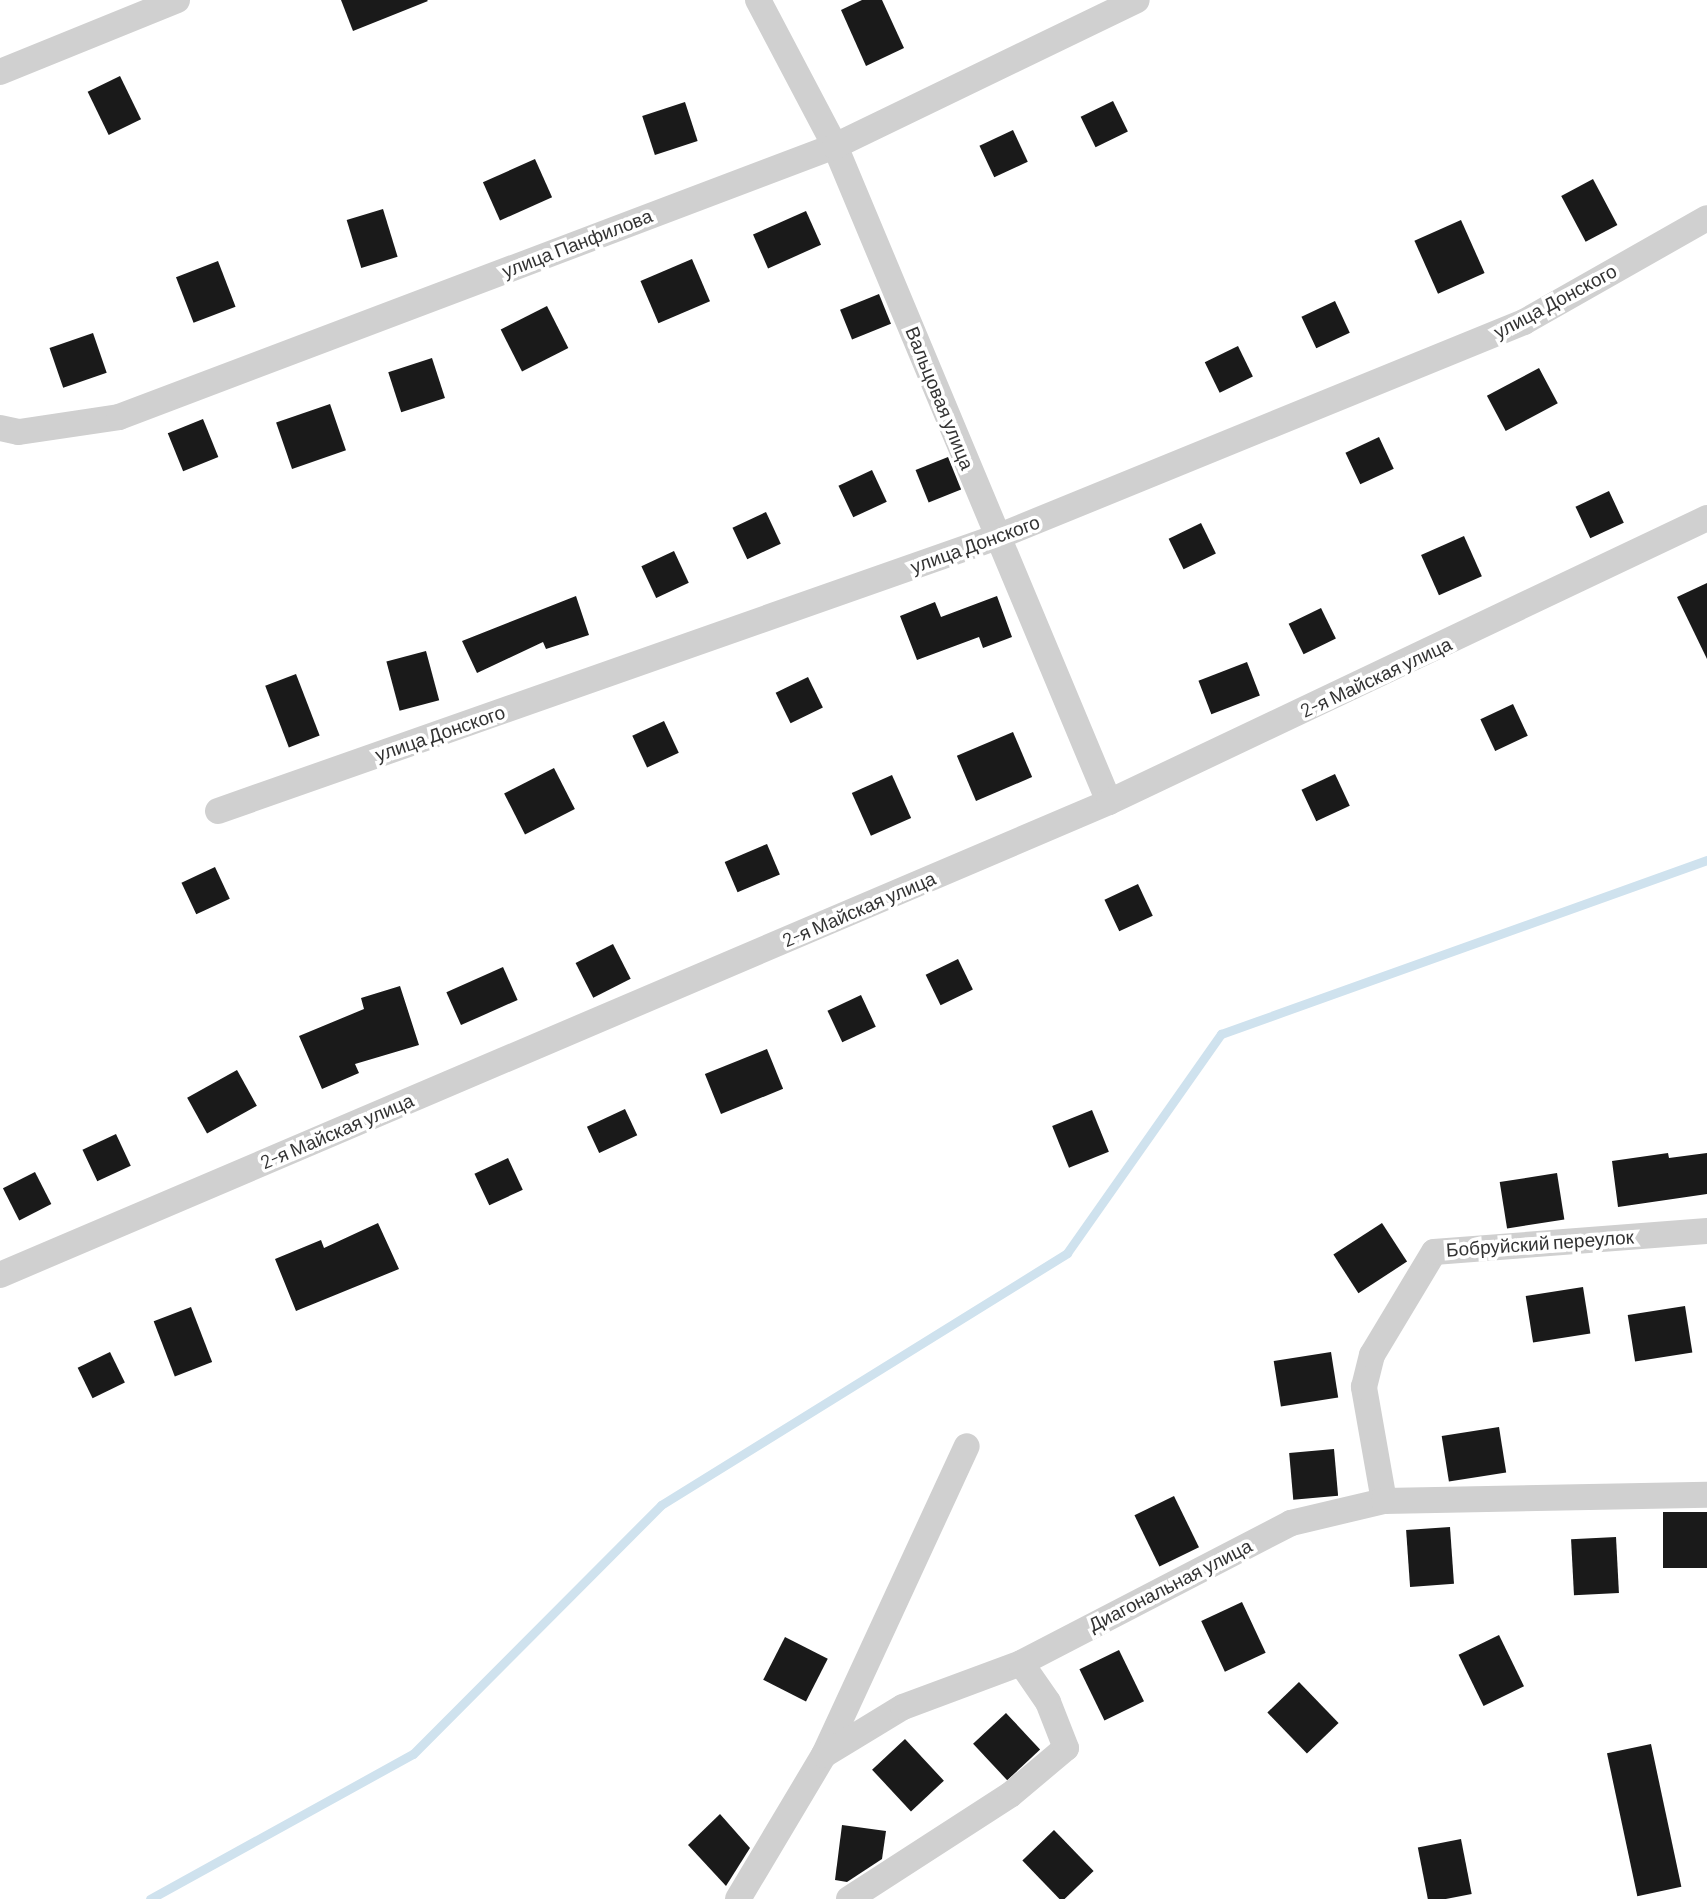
<!DOCTYPE html>
<html>
<head>
<meta charset="utf-8">
<style>
  body { margin:0 }
  #map { position:relative; width:1707px; height:1899px; overflow:hidden; background:#fff; font-family:Barlow,sans-serif }
  div>[style] { position:absolute }
  .stream>* { height:9px; margin:-4.5px; padding:0 4.5px; transform-origin:4.5px; border-radius:4.5px; background:#cfe2ee }
  .building>* { inset:0; background:#1a1a1a; transform-origin:0 0 }
  .minor>* { height:26px; margin:-13px; padding:0 13px; transform-origin:13px; border-radius:13px; background:#d0d0d0 }
  span { translate:-50% -50%; white-space:nowrap; text-align:center; line-height:1.15; -webkit-text-stroke:7px #fff; paint-order:stroke }
  .street-label { font-size:19px; color:#333 }
</style>
</head>
<body>
<div id="map">
  <div class="stream">
    <i style="left:150px;top:1899px;width:300px;rotate:-28.9deg"></i>
    <i style="left:413px;top:1754px;width:351px;rotate:-45.1deg"></i>
    <i style="left:661px;top:1505px;width:478px;rotate:-31.8deg"></i>
    <i style="left:1067px;top:1253px;width:268px;rotate:-54.9deg"></i>
    <i style="left:1221px;top:1034px;width:516px;rotate:-19.7deg"></i>
  </div>
  <div class="building">
    <i style="clip-path:polygon(341px 0,427px 0,428px 1px,353px 31px)"></i>
    <i style="clip-path:polygon(862px 0,882px 0,904px 48px,866px 66px,841px 10px)"></i>
    <i style="left:120px;top:76px;width:48px;height:36px;rotate:64deg"></i>
    <i style="left:1113px;top:101px;width:34px;height:36px;rotate:64deg"></i>
    <i style="left:685px;top:102px;width:41px;height:45px;rotate:72deg"></i>
    <i style="left:1013px;top:130px;width:35px;height:37px;rotate:65deg"></i>
    <i style="left:535px;top:159px;width:42px;height:57px;rotate:66deg"></i>
    <i style="left:1593px;top:179px;width:52px;height:36px;rotate:62deg"></i>
    <i style="left:383px;top:209px;width:50px;height:38px;rotate:73deg"></i>
    <i style="left:806px;top:211px;width:37px;height:58px;rotate:66deg"></i>
    <i style="left:1461px;top:220px;width:58px;height:51px;rotate:66deg"></i>
    <i style="left:692px;top:259px;width:46px;height:56px;rotate:67deg"></i>
    <i style="left:218px;top:261px;width:49px;height:45px;rotate:69deg"></i>
    <i style="left:879px;top:294px;width:32px;height:42px;rotate:68deg"></i>
    <i style="left:1335px;top:301px;width:35px;height:37px;rotate:65deg"></i>
    <i style="left:547px;top:306px;width:47px;height:52px;rotate:63deg"></i>
    <i style="left:93px;top:333px;width:42px;height:46px;rotate:71deg"></i>
    <i style="left:1238px;top:346px;width:34px;height:37px;rotate:64deg"></i>
    <i style="left:432px;top:358px;width:42px;height:46px;rotate:72deg"></i>
    <i style="left:1539px;top:368px;width:40px;height:59px;rotate:62deg"></i>
    <i style="left:330px;top:404px;width:49px;height:57px;rotate:71deg"></i>
    <i style="left:203px;top:419px;width:41px;height:38px;rotate:68deg"></i>
    <i style="left:1379px;top:437px;width:35px;height:37px;rotate:65deg"></i>
    <i style="left:948px;top:457px;width:35px;height:35px;rotate:68deg"></i>
    <i style="left:872px;top:470px;width:35px;height:37px;rotate:65deg"></i>
    <i style="left:1609px;top:491px;width:35px;height:37px;rotate:65deg"></i>
    <i style="left:766px;top:512px;width:35px;height:37px;rotate:65deg"></i>
    <i style="left:1201px;top:523px;width:34px;height:36px;rotate:64deg"></i>
    <i style="left:1464px;top:536px;width:44px;height:47px;rotate:66deg"></i>
    <i style="left:674px;top:551px;width:35px;height:36px;rotate:65deg"></i>
    <i style="clip-path:polygon(1707px 583px,1707px 659px,1677px 597px)"></i>
    <i style="clip-path:polygon(576px 596px,589px 635px,546px 649px,543px 642px,477px 673px,462px 641px)"></i>
    <i style="clip-path:polygon(997px 596px,1012px 637px,983px 648px,979px 637px,917px 660px,900px 616px,935px 602px,941px 617px)"></i>
    <i style="left:1321px;top:608px;width:34px;height:36px;rotate:64deg"></i>
    <i style="left:426px;top:651px;width:51px;height:41px;rotate:75deg"></i>
    <i style="left:1247px;top:662px;width:36px;height:52px;rotate:69deg"></i>
    <i style="left:296px;top:674px;width:66px;height:33px;rotate:69deg"></i>
    <i style="left:808px;top:677px;width:34px;height:36px;rotate:64deg"></i>
    <i style="left:1513px;top:704px;width:35px;height:36px;rotate:65deg"></i>
    <i style="left:664px;top:721px;width:35px;height:35px;rotate:65deg"></i>
    <i style="left:1013px;top:732px;width:49px;height:61px;rotate:67deg"></i>
    <i style="left:554px;top:768px;width:46px;height:56px;rotate:63deg"></i>
    <i style="left:1335px;top:774px;width:35px;height:37px;rotate:65deg"></i>
    <i style="left:892px;top:775px;width:47px;height:44px;rotate:66deg"></i>
    <i style="left:767px;top:844px;width:33px;height:46px;rotate:67deg"></i>
    <i style="left:215px;top:867px;width:35px;height:37px;rotate:65deg"></i>
    <i style="left:1138px;top:884px;width:35px;height:37px;rotate:65deg"></i>
    <i style="left:613px;top:944px;width:39px;height:42px;rotate:63deg"></i>
    <i style="left:958px;top:959px;width:34px;height:36px;rotate:64deg"></i>
    <i style="left:503px;top:967px;width:36px;height:62px;rotate:66deg"></i>
    <i style="clip-path:polygon(400px 986px,419px 1045px,355px 1064px,359px 1073px,322px 1089px,299px 1036px,364px 1009px,361px 998px)"></i>
    <i style="left:861px;top:995px;width:35px;height:37px;rotate:65deg"></i>
    <i style="left:767px;top:1049px;width:43px;height:67px;rotate:68deg"></i>
    <i style="left:237px;top:1070px;width:41px;height:57px;rotate:61deg"></i>
    <i style="left:625px;top:1109px;width:29px;height:42px;rotate:65deg"></i>
    <i style="left:1092px;top:1110px;width:45px;height:43px;rotate:68deg"></i>
    <i style="left:116px;top:1134px;width:35px;height:37px;rotate:65deg"></i>
    <i style="clip-path:polygon(1668px 1153px,1669px 1158px,1707px 1153px,1707px 1194px,1618px 1207px,1612px 1161px)"></i>
    <i style="left:508px;top:1158px;width:35px;height:37px;rotate:65deg"></i>
    <i style="left:35px;top:1172px;width:36px;height:36px;rotate:63deg"></i>
    <i style="left:1557px;top:1173px;width:47px;height:58px;rotate:81deg"></i>
    <i style="clip-path:polygon(378px 1223px,399px 1269px,296px 1311px,275px 1259px,321px 1240px,324px 1248px)"></i>
    <i style="left:1382px;top:1223px;width:46px;height:58px;rotate:57deg"></i>
    <i style="left:1583px;top:1287px;width:47px;height:58px;rotate:81deg"></i>
    <i style="left:1685px;top:1306px;width:47px;height:58px;rotate:81deg"></i>
    <i style="left:191px;top:1307px;width:59px;height:40px;rotate:69deg"></i>
    <i style="left:110px;top:1352px;width:34px;height:36px;rotate:64deg"></i>
    <i style="left:1331px;top:1352px;width:46px;height:58px;rotate:81deg"></i>
    <i style="left:1499px;top:1427px;width:46px;height:58px;rotate:81deg"></i>
    <i style="left:1334px;top:1449px;width:47px;height:45px;rotate:85deg"></i>
    <i style="left:1174px;top:1496px;width:57px;height:44px;rotate:64deg"></i>
    <i style="left:1707px;top:1512px;width:56px;height:44px;rotate:90deg"></i>
    <i style="left:1450px;top:1527px;width:57px;height:44px;rotate:86deg"></i>
    <i style="left:1616px;top:1537px;width:56px;height:45px;rotate:87deg"></i>
    <i style="left:1242px;top:1602px;width:56px;height:45px;rotate:65deg"></i>
    <i style="left:1499px;top:1635px;width:57px;height:45px;rotate:64deg"></i>
    <i style="left:785px;top:1637px;width:48px;height:48px;rotate:27deg"></i>
    <i style="left:1119px;top:1650px;width:57px;height:44px;rotate:64deg"></i>
    <i style="left:1299px;top:1682px;width:57px;height:44px;rotate:46deg"></i>
    <i style="left:1006px;top:1713px;width:50px;height:45px;rotate:47deg"></i>
    <i style="left:905px;top:1739px;width:57px;height:45px;rotate:47deg"></i>
    <i style="left:1651px;top:1744px;width:146px;height:45px;rotate:78deg"></i>
    <i style="clip-path:polygon(720px 1814px,750px 1848px,726px 1886px,688px 1845px)"></i>
    <i style="clip-path:polygon(842px 1825px,886px 1831px,882px 1859px,847px 1882px,835px 1880px)"></i>
    <i style="left:1054px;top:1830px;width:57px;height:44px;rotate:46deg"></i>
    <i style="left:1461px;top:1839px;width:56px;height:44px;rotate:79deg"></i>
  </div>
  <div class="minor">
    <i style="left:758px;top:0;width:165px;rotate:62.2deg"></i>
    <i style="left:835px;top:146px;width:711px;rotate:67.33deg"></i>
    <i style="left:0;top:72px;width:191px;rotate:-22.1deg"></i>
    <i style="left:0;top:428px;width:19px;rotate:12deg"></i>
    <i style="left:19px;top:432px;width:101px;rotate:-8.5deg"></i>
    <i style="left:119px;top:417px;width:766px;rotate:-20.73deg"></i>
    <i style="left:835px;top:146px;width:335px;rotate:-25.8deg"></i>
    <i style="left:218px;top:811px;width:826px;rotate:-19.38deg"></i>
    <i style="left:997px;top:537px;width:569px;rotate:-22.19deg"></i>
    <i style="left:1524px;top:322px;width:210px;rotate:-29.6deg"></i>
    <i style="left:0;top:1275px;width:1206px;rotate:-23.1deg"></i>
    <i style="left:1109px;top:802px;width:662px;rotate:-25.4deg"></i>
    <i style="left:1384px;top:1501px;width:116px;rotate:-100deg"></i>
    <i style="left:1364px;top:1387px;width:33px;rotate:-76deg"></i>
    <i style="left:1372px;top:1355px;width:120px;rotate:-59deg"></i>
    <i style="left:1434px;top:1252px;width:274px;rotate:-4.4deg"></i>
    <i style="left:824px;top:1755px;width:340px;rotate:-65.2deg"></i>
    <i style="left:738px;top:1899px;width:168px;rotate:-59.2deg"></i>
    <i style="left:824px;top:1755px;width:92px;rotate:-31.3deg"></i>
    <i style="left:903px;top:1707px;width:126px;rotate:-20.4deg"></i>
    <i style="left:1021px;top:1663px;width:304px;rotate:-27.4deg"></i>
    <i style="left:1291px;top:1523px;width:96px;rotate:-13.3deg"></i>
    <i style="left:1384px;top:1501px;width:323px;rotate:-1.1deg"></i>
    <i style="left:849px;top:1899px;width:192px;rotate:-32.9deg"></i>
    <i style="left:1010px;top:1795px;width:73px;rotate:-40deg"></i>
    <i style="left:1066px;top:1748px;width:49px;rotate:-111.4deg"></i>
    <i style="left:1048px;top:1702px;width:47px;rotate:-124.7deg"></i>
  </div>
  <div class="street-label">
    <span style="left:577px;top:243px;rotate:-21deg">улица Панфилова</span>
    <span style="left:1555px;top:301px;rotate:-28deg">улица Донского</span>
    <span style="left:940px;top:398px;rotate:68deg">Вальцовая улица</span>
    <span style="left:975px;top:544px;rotate:-20deg">улица Донского</span>
    <span style="left:1376px;top:677px;rotate:-25deg">2-я Майская улица</span>
    <span style="left:440px;top:733px;rotate:-19deg">улица Донского</span>
    <span style="left:859px;top:909px;rotate:-23deg">2-я Майская улица</span>
    <span style="left:337px;top:1131px;rotate:-23deg">2-я Майская улица</span>
    <span style="left:1540px;top:1243px;rotate:-4deg">Бобруйский переулок</span>
    <span style="left:1170px;top:1585px;rotate:-27deg">Диагональная улица</span>
  </div>
</div>
</body>
</html>
